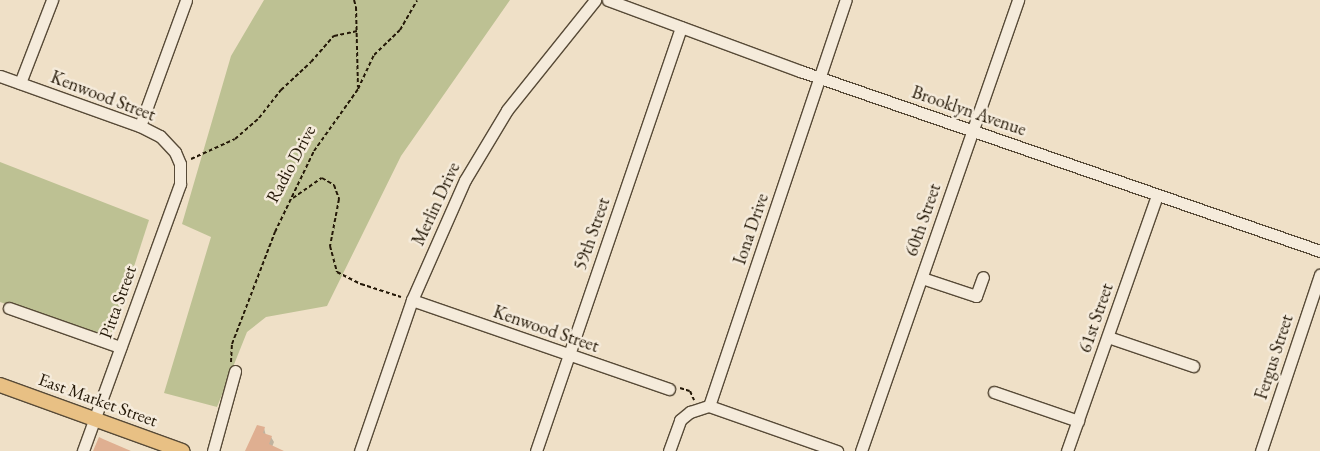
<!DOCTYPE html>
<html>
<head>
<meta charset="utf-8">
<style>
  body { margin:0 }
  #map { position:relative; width:1320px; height:451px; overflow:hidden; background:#efe0c7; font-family:"EB Garamond",serif }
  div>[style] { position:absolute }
  .green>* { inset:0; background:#bdc193 }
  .shadow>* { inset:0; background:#0003 }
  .building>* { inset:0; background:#dfaf91 }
  .path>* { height:2px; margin-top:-1px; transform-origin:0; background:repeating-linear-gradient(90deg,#241807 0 4px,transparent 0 6.5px) }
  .roads { filter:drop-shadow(1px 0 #574a37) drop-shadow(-1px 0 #574a37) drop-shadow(0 1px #574a37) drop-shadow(0 -1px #574a37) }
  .minor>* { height:11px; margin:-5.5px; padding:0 5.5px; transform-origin:5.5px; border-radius:5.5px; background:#f5ebdb }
  .major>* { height:14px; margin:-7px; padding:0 7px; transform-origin:7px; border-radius:7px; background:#e8c084 }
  span { translate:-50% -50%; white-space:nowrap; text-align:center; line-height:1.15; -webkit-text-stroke:5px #f5ebdb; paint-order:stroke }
  .street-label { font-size:18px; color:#241807 }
</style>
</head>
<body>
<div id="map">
  <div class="green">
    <i style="clip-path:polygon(264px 0,510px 0,401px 156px,327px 306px,266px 317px,247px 332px,217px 407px,164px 393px,211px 237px,182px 224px,231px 56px)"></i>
    <i style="clip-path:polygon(0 162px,149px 220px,110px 341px,0 302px)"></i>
  </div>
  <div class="shadow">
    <i style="clip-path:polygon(264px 428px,266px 436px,271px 437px,274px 442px,272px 447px,278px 451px,247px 451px)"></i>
  </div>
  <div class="building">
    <i style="clip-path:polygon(257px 425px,265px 427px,263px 433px,272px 436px,269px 444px,284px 451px,245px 451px)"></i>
    <i style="clip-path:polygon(99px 437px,103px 439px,131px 451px,93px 451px)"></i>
  </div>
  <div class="path">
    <i style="left:354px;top:0;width:7px;rotate:74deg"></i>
    <i style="left:356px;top:7px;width:80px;rotate:88.6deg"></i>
    <i style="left:191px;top:159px;width:48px;rotate:-24.4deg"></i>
    <i style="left:235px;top:139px;width:32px;rotate:-41deg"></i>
    <i style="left:259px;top:118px;width:36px;rotate:-52deg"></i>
    <i style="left:281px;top:90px;width:41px;rotate:-43deg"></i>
    <i style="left:311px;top:62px;width:35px;rotate:-49deg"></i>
    <i style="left:334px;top:36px;width:24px;rotate:-12deg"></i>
    <i style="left:293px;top:198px;width:35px;rotate:-35deg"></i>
    <i style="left:322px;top:178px;width:14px;rotate:30deg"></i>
    <i style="left:334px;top:185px;width:15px;rotate:70deg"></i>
    <i style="left:339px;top:199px;width:48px;rotate:100.8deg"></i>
    <i style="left:330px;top:246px;width:27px;rotate:75deg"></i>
    <i style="left:337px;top:272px;width:27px;rotate:27deg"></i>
    <i style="left:361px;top:284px;width:42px;rotate:18deg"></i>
    <i style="left:231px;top:362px;width:18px;rotate:-87deg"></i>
    <i style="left:232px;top:344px;width:120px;rotate:-69deg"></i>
    <i style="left:275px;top:232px;width:90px;rotate:-64.3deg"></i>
    <i style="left:314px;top:151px;width:76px;rotate:-54.6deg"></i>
    <i style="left:358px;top:89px;width:38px;rotate:-65deg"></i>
    <i style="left:374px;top:55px;width:36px;rotate:-44deg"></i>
    <i style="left:400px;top:30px;width:34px;rotate:-60deg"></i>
    <i style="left:680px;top:388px;width:10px;rotate:17deg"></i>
    <i style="left:690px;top:391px;width:10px;rotate:66deg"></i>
  </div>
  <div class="roads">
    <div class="minor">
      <i style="left:608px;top:0;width:205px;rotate:20.3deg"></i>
      <i style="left:800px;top:71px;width:550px;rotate:19.09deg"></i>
      <i style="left:0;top:76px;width:149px;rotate:19.7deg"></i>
      <i style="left:140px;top:126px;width:22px;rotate:27deg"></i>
      <i style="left:160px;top:136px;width:22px;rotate:47deg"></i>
      <i style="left:175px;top:152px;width:13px;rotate:67deg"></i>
      <i style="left:180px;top:164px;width:20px;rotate:90deg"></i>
      <i style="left:180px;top:184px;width:284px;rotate:110deg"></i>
      <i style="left:20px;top:83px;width:89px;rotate:-68.9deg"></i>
      <i style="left:140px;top:126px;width:134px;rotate:-69.9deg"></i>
      <i style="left:922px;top:278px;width:57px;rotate:18.4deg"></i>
      <i style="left:976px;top:296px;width:20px;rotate:-70deg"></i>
      <i style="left:412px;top:300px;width:272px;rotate:19.1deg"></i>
      <i style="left:9px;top:308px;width:118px;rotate:19.4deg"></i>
      <i style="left:1108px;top:337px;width:90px;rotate:18.8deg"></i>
      <i style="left:994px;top:392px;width:89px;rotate:19deg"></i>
      <i style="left:709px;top:406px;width:428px;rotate:-71.4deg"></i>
      <i style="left:709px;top:406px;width:136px;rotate:19.4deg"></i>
      <i style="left:213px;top:451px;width:83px;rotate:-74.6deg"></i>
      <i style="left:360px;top:451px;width:160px;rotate:-71deg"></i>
      <i style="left:412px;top:300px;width:131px;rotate:-66.2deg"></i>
      <i style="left:465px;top:180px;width:82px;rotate:-59deg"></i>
      <i style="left:507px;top:110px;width:141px;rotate:-51.3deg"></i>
      <i style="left:536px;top:451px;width:448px;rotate:-71.1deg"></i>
      <i style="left:669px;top:451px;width:33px;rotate:-70deg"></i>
      <i style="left:680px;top:420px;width:13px;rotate:-39deg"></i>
      <i style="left:690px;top:412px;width:20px;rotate:-18deg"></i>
      <i style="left:861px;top:451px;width:478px;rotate:-70.8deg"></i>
      <i style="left:1067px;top:451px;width:271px;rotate:-70.6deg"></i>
      <i style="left:1261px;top:451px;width:186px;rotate:-71.5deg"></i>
    </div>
    <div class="major">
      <i style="left:0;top:385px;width:194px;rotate:19.9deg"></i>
    </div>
  </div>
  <div class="street-label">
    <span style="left:103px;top:96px;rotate:21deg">Kenwood Street</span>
    <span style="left:969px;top:111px;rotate:19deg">Brooklyn Avenue</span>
    <span style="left:291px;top:164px;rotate:-62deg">Radio Drive</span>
    <span style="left:436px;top:204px;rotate:-65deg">Merlin Drive</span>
    <span style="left:923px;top:220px;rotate:-71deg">60th Street</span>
    <span style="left:751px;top:229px;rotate:-71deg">Iona Drive</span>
    <span style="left:592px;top:234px;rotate:-71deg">59th Street</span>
    <span style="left:118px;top:302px;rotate:-70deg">Pitta Street</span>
    <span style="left:1096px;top:318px;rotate:-71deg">61st Street</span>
    <span style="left:546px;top:329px;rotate:19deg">Kenwood Street</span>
    <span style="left:1274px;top:357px;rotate:-72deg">Fergus Street</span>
    <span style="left:98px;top:400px;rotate:20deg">East Market Street</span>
  </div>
</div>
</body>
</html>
